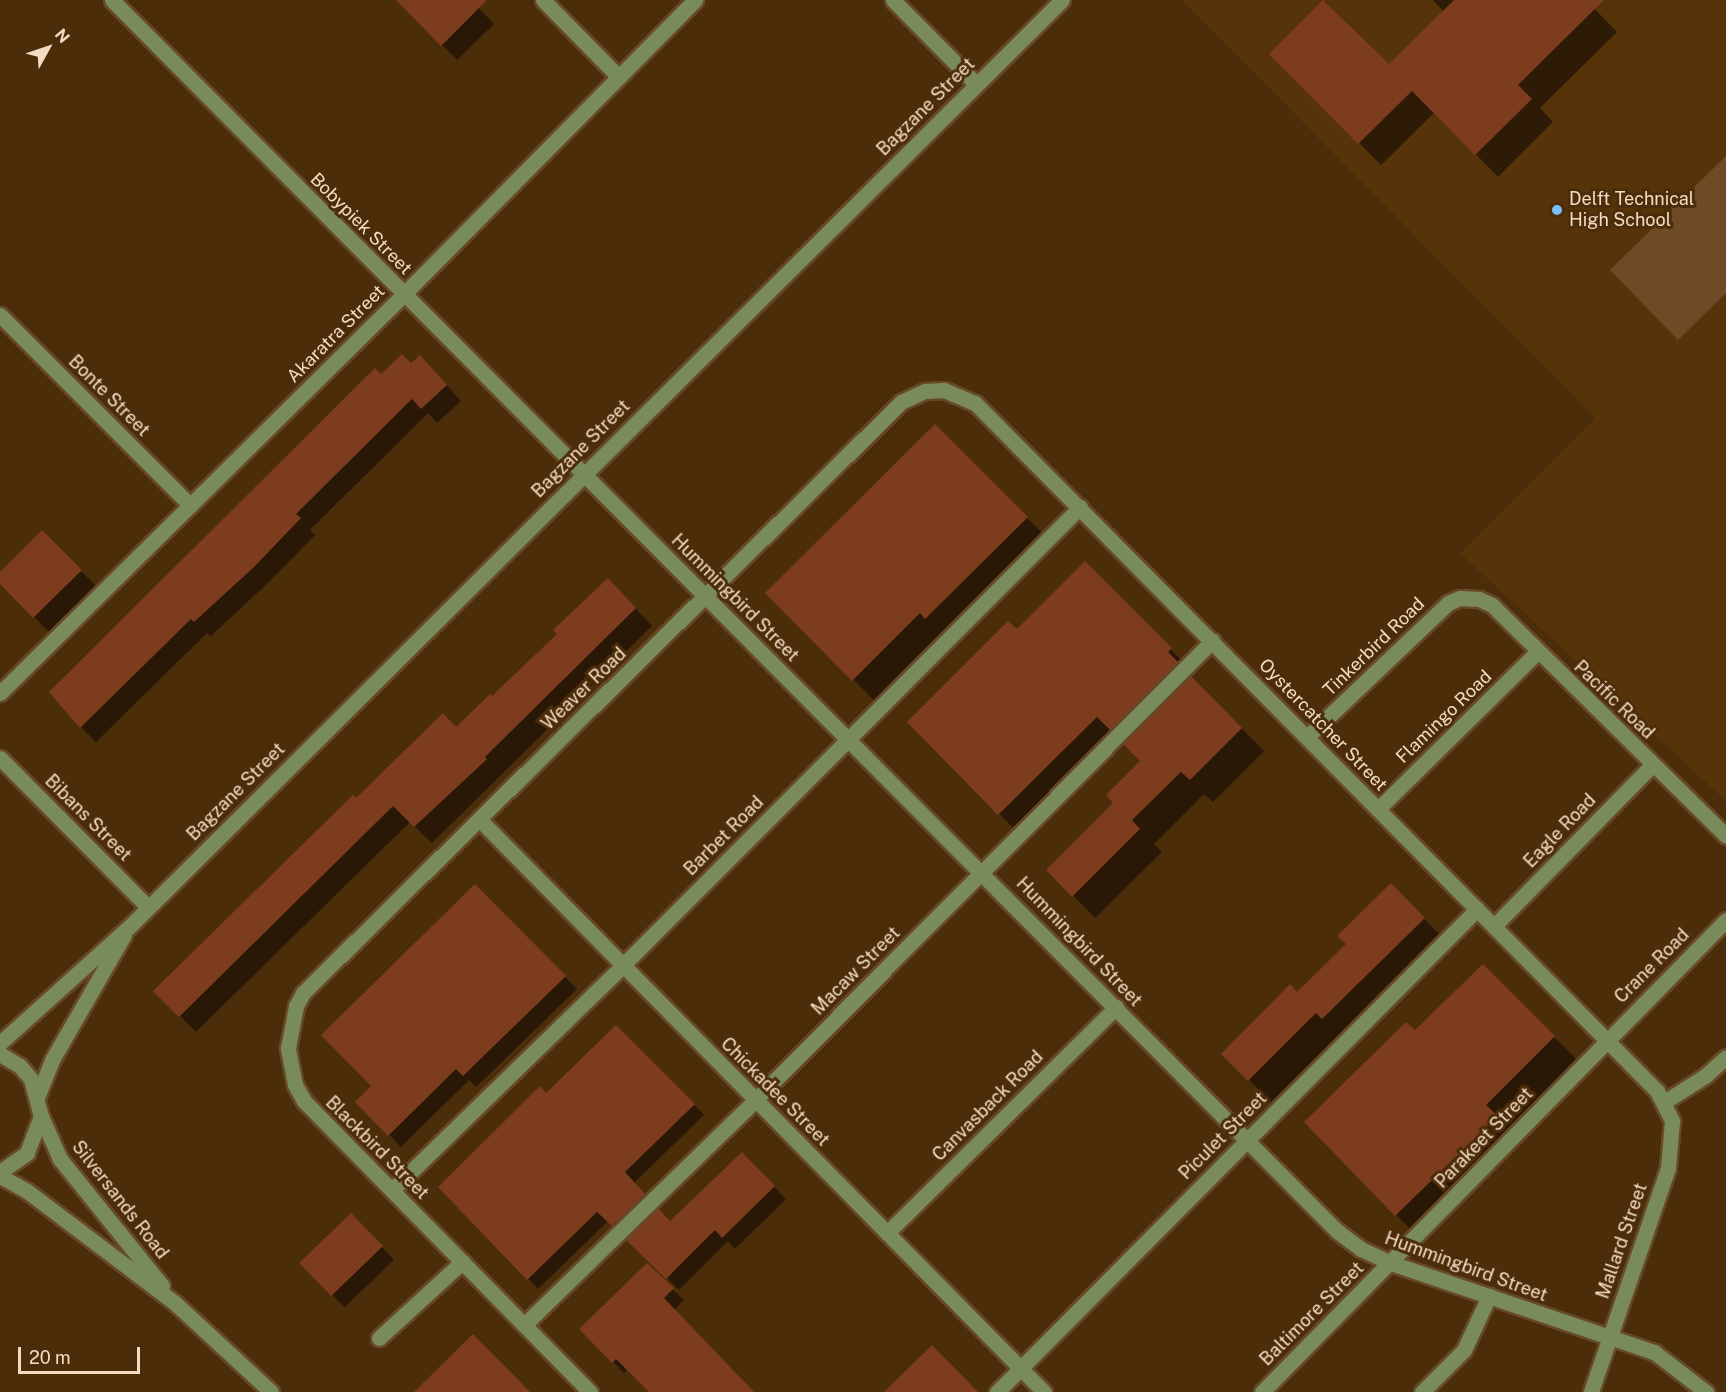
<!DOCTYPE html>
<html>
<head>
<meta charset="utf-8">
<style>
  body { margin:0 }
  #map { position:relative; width:1726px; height:1392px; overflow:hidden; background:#4c2d0a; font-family:"Public Sans",sans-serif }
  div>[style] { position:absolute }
  .built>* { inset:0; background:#57330a }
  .green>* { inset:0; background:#6e4a27 }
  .shadow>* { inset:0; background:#0007; transform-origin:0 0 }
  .building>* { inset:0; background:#7d3c1e; transform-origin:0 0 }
  .roads { filter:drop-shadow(2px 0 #674928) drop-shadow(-2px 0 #674928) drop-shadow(0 2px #674928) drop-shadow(0 -2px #674928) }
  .minor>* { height:15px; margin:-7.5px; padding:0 7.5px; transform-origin:7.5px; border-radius:7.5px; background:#7a8b5b }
  .dots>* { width:16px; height:16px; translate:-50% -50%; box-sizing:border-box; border:3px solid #4c2d0a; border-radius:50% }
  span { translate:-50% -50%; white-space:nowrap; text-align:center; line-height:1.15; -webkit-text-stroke:6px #4c2d0a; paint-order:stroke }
  .street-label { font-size:18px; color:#f4dbc4 }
  .poi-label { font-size:18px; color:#f4dbc4 }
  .left { translate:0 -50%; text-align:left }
  .north { position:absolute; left:18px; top:18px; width:60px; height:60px; -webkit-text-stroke:4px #4c2d0a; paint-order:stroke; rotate:50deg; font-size:16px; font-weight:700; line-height:24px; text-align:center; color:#f4dbc4 }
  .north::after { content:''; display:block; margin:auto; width:21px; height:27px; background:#f4dbc4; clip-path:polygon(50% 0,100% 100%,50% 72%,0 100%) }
  .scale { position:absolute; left:18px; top:1347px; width:122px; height:27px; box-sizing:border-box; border:3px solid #f4dbc4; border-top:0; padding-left:8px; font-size:18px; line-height:21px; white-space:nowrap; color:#f4dbc4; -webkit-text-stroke:4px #4c2d0a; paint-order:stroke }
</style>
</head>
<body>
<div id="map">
  <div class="built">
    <i style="clip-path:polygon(1182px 0,1726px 0,1726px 801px,1460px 553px,1595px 418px)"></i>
  </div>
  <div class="green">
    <i style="clip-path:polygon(1726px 156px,1726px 293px,1678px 340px,1610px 270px)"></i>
  </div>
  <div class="shadow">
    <i style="clip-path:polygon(398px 0,471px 0,494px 24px,457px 60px)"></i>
    <i style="clip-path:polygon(1433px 0,1586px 0,1617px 32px,1540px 108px,1553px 122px,1498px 177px,1435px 112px,1381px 165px,1271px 54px,1324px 1px,1389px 66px,1444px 12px)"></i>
    <i style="clip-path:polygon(411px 365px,435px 372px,461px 401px,437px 423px,428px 413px,310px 530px,315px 535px,269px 582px,211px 636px,207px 633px,96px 742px,81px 727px,381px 376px)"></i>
    <i style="left:935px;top:426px;width:162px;height:237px;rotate:45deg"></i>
    <i style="clip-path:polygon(42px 532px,96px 586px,49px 632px,0 582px,0 574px)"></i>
    <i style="clip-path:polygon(1085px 563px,1193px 672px,1190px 676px,1264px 751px,1213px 802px,1204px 794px,1154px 844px,1162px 852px,1095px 918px,1048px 870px,1116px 803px,1142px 761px,1126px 744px,1120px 738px,1021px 836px,909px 722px,1017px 631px)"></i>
    <i style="clip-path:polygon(625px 597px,652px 626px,432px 843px,410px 822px,196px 1032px,156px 991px,356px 800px,457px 729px)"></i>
    <i style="clip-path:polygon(1391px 885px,1446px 941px,1346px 1040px,1340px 1034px,1271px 1102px,1223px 1054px,1298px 994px,1348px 944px)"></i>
    <i style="clip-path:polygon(475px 886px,577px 989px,476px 1087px,469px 1080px,401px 1147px,357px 1102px,373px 1086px)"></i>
    <i style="clip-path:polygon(1483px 966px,1577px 1060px,1508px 1128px,1519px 1139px,1419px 1238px,1306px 1122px,1415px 1032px)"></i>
    <i style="clip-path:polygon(616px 1027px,704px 1115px,634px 1183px,654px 1204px,622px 1235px,608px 1221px,538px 1289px,440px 1187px,546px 1095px)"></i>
    <i style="clip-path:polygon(742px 1154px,786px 1199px,735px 1249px,728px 1241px,679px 1290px,628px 1240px,671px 1223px)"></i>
    <i style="left:351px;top:1215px;width:62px;height:69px;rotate:46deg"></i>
    <i style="clip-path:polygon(647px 1265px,684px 1300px,674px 1310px,707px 1392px,652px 1392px,628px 1369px,624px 1373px,581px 1329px)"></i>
  </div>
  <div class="building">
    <i style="clip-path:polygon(396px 0,487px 0,441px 46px)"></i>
    <i style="clip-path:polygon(1323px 0,1389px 64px,1454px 0,1604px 0,1518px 85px,1532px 99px,1475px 155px,1412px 91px,1358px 144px,1269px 54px)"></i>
    <i style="clip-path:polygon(402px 354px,411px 363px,420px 355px,447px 385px,421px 409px,412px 399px,296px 514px,301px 518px,254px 567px,194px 622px,191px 619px,80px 728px,49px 692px,375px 368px,381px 374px)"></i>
    <i style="clip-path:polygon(935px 424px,1028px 517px,925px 619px,920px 613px,852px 681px,765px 593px)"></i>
    <i style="clip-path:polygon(42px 530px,82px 570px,33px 618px,0 584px,0 572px)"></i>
    <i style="clip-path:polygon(1085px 561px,1172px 648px,1168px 652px,1178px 662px,1110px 730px,1097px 717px,998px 815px,907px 722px,1008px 621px,1017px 629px)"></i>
    <i style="clip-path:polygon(608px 578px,636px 608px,485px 757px,487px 759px,414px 827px,393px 806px,179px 1017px,153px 991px,353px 795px,356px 798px,443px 713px,456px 727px,490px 694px,492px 696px,557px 634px,553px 630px)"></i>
    <i style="clip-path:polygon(1191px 676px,1242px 728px,1190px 780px,1181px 772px,1132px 820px,1140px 829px,1072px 897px,1046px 870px,1113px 803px,1106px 795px,1140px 761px,1123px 744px)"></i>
    <i style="clip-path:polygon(1391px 883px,1425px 918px,1322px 1019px,1316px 1013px,1248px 1081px,1221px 1054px,1290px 984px,1297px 992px,1346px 944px,1337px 936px)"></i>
    <i style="clip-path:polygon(475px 884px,566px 976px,463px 1076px,456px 1069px,388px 1136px,355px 1102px,371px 1086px,321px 1035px)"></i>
    <i style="clip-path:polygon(1483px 964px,1555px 1036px,1486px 1105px,1498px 1116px,1395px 1216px,1304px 1122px,1406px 1022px,1415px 1030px)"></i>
    <i style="clip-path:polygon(616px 1025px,695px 1104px,625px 1172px,645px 1194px,612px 1226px,597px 1212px,527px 1280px,438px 1187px,540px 1086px,546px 1093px)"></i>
    <i style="clip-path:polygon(742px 1152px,775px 1186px,722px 1238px,715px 1230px,666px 1279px,626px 1240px,658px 1208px,670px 1221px)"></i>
    <i style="left:351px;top:1213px;width:46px;height:72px;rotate:46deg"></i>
    <i style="clip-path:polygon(647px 1263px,674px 1288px,664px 1298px,754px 1392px,649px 1392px,616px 1359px,612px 1363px,579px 1329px)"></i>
    <i style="clip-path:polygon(473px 1334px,530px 1392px,414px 1392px)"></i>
    <i style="clip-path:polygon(932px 1345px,978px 1392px,884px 1392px)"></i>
  </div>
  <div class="roads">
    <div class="minor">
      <i style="left:112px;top:0;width:1737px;rotate:45.14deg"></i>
      <i style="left:1337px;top:1231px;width:30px;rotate:37deg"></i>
      <i style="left:1361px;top:1249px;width:33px;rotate:25deg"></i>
      <i style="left:1391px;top:1263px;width:278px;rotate:18.7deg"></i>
      <i style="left:1654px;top:1352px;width:66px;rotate:37.6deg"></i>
      <i style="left:543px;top:0;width:108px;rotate:45.4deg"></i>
      <i style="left:893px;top:0;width:118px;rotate:45.3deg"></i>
      <i style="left:0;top:315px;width:269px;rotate:45deg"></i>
      <i style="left:0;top:693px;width:568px;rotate:-44.64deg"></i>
      <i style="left:404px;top:294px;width:414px;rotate:-45.3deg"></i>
      <i style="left:1308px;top:736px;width:193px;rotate:-43.5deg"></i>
      <i style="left:1448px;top:603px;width:13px;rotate:-23deg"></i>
      <i style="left:1460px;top:598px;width:19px;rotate:3deg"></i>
      <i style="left:1479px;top:599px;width:14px;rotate:25deg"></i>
      <i style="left:1492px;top:605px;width:329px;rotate:44.6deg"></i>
      <i style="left:0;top:758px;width:210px;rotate:45.2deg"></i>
      <i style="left:1378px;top:809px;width:223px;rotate:-44.6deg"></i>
      <i style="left:479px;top:819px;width:805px;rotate:45.4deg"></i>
      <i style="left:1494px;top:926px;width:226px;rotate:-45.5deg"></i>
      <i style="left:0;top:1043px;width:173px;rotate:-42deg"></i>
      <i style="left:129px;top:927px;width:1315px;rotate:-44.82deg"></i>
      <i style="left:0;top:1054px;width:23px;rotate:31deg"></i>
      <i style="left:20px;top:1066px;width:17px;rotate:50deg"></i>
      <i style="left:31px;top:1079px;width:38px;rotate:75deg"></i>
      <i style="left:41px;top:1116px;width:40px;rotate:111deg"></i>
      <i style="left:27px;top:1153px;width:33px;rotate:145deg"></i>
      <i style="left:38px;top:1095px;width:38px;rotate:-68deg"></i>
      <i style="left:52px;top:1060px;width:144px;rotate:-60.1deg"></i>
      <i style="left:1664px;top:1102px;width:49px;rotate:-32.4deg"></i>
      <i style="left:1705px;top:1076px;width:28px;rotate:-42deg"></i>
      <i style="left:41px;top:1116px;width:47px;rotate:66.2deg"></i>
      <i style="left:60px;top:1159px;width:163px;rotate:51.2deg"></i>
      <i style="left:0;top:1176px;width:31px;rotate:29deg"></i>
      <i style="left:27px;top:1191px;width:186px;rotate:37.1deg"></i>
      <i style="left:175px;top:1303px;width:131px;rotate:42.8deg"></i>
      <i style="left:392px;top:1190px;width:322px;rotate:-44.2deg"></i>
      <i style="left:623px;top:965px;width:647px;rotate:-45.06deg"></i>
      <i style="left:887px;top:1233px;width:322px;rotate:-44.6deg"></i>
      <i style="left:524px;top:1325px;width:322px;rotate:-44.2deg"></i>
      <i style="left:755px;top:1100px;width:648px;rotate:-45.13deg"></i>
      <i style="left:379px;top:1338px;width:113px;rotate:-42.5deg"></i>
      <i style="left:590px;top:1392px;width:408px;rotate:-134.5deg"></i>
      <i style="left:304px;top:1101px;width:18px;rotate:-119deg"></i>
      <i style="left:295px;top:1085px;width:38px;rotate:-101deg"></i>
      <i style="left:288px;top:1048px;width:43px;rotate:-79.2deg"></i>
      <i style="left:296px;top:1006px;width:15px;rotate:-62deg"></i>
      <i style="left:303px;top:993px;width:841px;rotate:-44.66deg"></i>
      <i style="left:901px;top:402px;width:26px;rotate:-25deg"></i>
      <i style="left:925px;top:391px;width:19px;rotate:-3deg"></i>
      <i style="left:944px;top:390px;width:34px;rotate:23deg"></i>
      <i style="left:975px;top:403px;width:969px;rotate:45.25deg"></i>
      <i style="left:1657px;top:1091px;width:34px;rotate:63deg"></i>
      <i style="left:1672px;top:1121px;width:47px;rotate:94.9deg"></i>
      <i style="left:1668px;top:1168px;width:237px;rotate:109deg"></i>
      <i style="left:997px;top:1392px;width:681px;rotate:-45.18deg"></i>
      <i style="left:1262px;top:1392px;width:662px;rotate:-45.49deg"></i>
      <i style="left:1422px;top:1392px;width:59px;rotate:-45deg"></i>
      <i style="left:1464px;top:1350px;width:60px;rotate:-65.2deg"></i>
    </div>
  </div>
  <div class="dots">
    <i style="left:1557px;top:210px;background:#79bff8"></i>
  </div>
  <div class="street-label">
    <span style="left:926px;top:107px;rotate:-45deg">Bagzane Street</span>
    <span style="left:361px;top:224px;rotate:45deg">Bobypiek Street</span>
    <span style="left:336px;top:334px;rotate:-45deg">Akaratra Street</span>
    <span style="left:109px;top:396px;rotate:45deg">Bonte Street</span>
    <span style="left:581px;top:449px;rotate:-45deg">Bagzane Street</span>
    <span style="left:735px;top:598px;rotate:45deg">Hummingbird Street</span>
    <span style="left:1374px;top:647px;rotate:-44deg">Tinkerbird Road</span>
    <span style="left:584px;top:689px;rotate:-44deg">Weaver Road</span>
    <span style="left:1614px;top:700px;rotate:44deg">Pacific Road</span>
    <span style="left:1444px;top:717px;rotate:-44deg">Flamingo Road</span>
    <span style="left:1323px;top:725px;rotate:46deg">Oystercatcher Street</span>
    <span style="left:236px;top:792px;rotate:-45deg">Bagzane Street</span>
    <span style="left:88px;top:818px;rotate:45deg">Bibans Street</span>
    <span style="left:1560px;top:831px;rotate:-46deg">Eagle Road</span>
    <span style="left:724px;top:836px;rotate:-45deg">Barbet Road</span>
    <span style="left:1079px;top:942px;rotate:46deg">Hummingbird Street</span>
    <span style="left:1652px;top:966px;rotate:-45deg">Crane Road</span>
    <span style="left:856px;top:971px;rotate:-45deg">Macaw Street</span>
    <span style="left:775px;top:1092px;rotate:45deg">Chickadee Street</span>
    <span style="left:988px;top:1106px;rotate:-45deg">Canvasback Road</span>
    <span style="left:1223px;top:1136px;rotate:-45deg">Piculet Street</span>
    <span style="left:1484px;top:1138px;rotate:-46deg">Parakeet Street</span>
    <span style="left:377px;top:1148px;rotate:45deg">Blackbird Street</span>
    <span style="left:120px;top:1200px;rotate:52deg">Silversands Road</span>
    <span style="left:1622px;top:1241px;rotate:-71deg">Mallard Street</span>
    <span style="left:1466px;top:1267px;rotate:20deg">Hummingbird Street</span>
    <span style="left:1312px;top:1314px;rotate:-45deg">Baltimore Street</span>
  </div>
  <div class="poi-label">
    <span class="left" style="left:1569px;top:210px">Delft Technical<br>High School</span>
  </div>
  <div class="north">N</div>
  <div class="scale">20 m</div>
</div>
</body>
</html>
